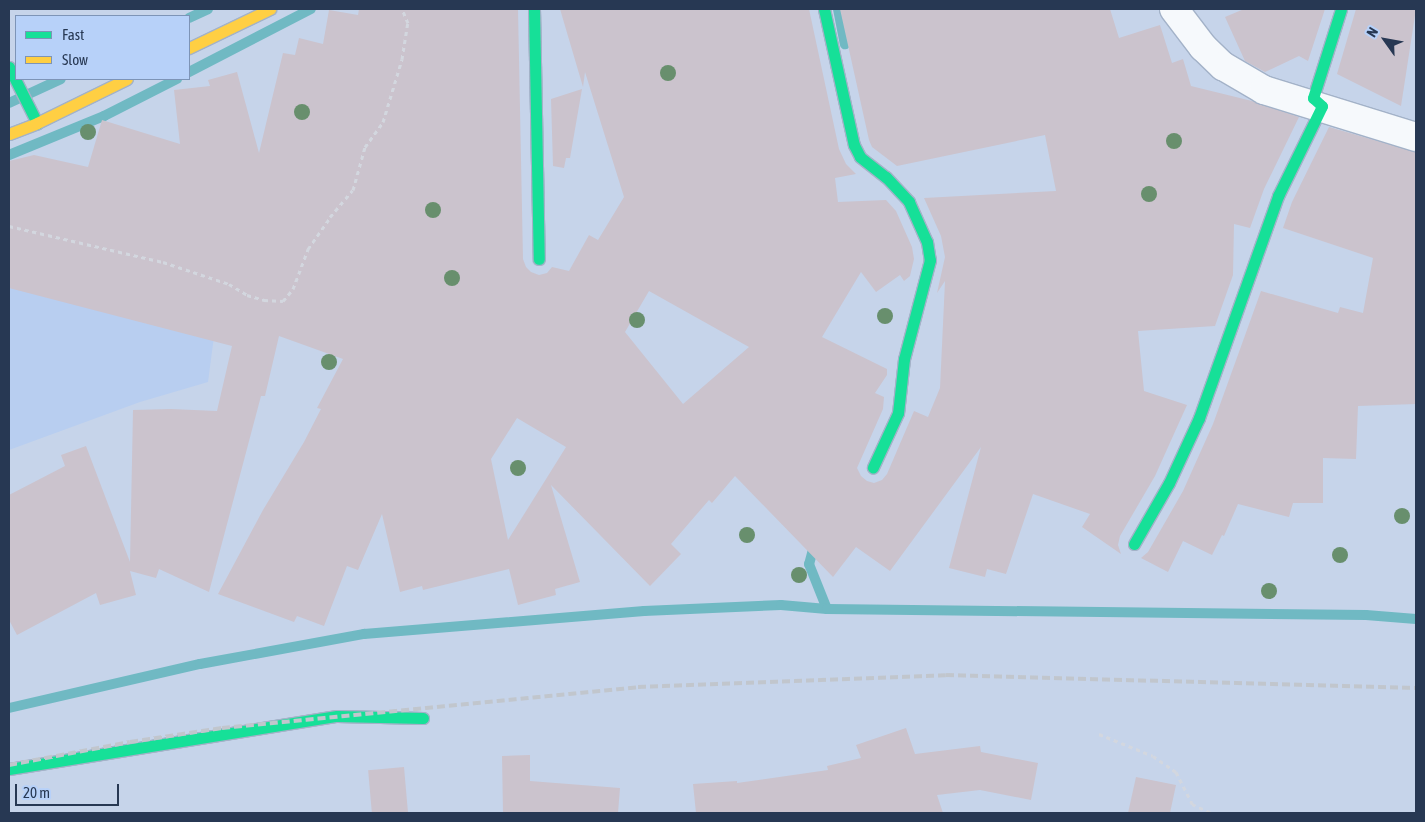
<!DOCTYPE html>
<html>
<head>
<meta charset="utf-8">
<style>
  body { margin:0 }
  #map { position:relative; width:1425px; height:822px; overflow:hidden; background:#c6d4ea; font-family:"Asap Condensed",sans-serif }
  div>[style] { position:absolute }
  .built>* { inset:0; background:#b8cef0 }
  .stream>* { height:10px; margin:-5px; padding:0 5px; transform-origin:5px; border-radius:5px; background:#70b9c3 }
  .building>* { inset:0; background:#cbc3cd; transform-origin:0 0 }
  .path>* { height:3px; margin-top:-1.5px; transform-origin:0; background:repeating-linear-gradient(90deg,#d3d7df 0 4px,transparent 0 8px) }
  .roads { filter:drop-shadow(1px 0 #a3b2c8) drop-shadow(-1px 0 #a3b2c8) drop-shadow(0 1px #a3b2c8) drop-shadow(0 -1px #a3b2c8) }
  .street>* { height:28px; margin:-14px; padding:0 14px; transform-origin:14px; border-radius:14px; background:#f6f9fc }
  .fast>* { height:11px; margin:-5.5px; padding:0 5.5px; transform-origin:5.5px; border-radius:5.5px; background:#16e098 }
  .slow>* { height:11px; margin:-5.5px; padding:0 5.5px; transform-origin:5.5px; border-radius:5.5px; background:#ffcf43 }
  .rail>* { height:4px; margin-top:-2px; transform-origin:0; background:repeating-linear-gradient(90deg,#c1c6cd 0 8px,transparent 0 12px) }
  .trees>* { width:16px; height:16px; margin:-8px; border-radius:50%; background:#688f6d }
  span { translate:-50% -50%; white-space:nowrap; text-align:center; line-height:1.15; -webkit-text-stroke:5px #b7d1f9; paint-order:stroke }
  .frame { position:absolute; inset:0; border:10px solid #273853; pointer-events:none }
  .legend { position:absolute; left:15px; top:15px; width:175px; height:65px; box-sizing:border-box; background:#b7d1f9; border:1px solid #7d94b7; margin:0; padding:6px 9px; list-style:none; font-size:15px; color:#273853 }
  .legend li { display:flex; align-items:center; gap:10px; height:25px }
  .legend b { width:25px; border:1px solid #7d94b7 }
  .north { position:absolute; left:1360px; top:15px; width:50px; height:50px; -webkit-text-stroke:4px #b7d1f9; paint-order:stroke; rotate:302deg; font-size:14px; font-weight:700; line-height:20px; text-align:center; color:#273853 }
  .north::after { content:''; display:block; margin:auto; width:18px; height:22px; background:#273853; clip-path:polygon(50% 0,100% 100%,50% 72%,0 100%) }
  .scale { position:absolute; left:15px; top:784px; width:104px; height:22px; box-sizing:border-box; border:2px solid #273853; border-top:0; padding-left:6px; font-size:15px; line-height:18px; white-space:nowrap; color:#273853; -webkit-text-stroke:4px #b7d1f9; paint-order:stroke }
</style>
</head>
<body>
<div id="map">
  <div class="built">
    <i style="clip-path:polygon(9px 243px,214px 281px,220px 291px,208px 382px,140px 402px,9px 450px)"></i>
  </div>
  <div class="stream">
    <i style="left:838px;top:9px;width:36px;rotate:79deg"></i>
    <i style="left:189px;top:18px;width:21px;rotate:-25deg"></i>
    <i style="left:189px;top:72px;width:137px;rotate:-27.3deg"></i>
    <i style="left:9px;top:103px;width:57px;rotate:-24.8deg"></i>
    <i style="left:9px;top:155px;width:103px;rotate:-22.3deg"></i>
    <i style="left:104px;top:116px;width:82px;rotate:-26.9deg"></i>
    <i style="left:815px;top:542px;width:23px;rotate:105deg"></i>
    <i style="left:809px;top:564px;width:48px;rotate:68.2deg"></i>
    <i style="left:9px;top:708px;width:196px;rotate:-13deg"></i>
    <i style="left:200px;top:664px;width:167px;rotate:-10.4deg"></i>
    <i style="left:364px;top:634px;width:281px;rotate:-4.7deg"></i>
    <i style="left:644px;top:611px;width:137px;rotate:-2.5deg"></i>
    <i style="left:781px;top:605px;width:46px;rotate:5deg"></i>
    <i style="left:827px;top:609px;width:539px;rotate:0.64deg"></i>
    <i style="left:1366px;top:615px;width:50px;rotate:4.6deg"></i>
  </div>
  <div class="building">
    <i style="clip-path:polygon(evenodd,359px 9px,518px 9px,523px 259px,526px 267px,531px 272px,539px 275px,547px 273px,552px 267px,569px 271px,589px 235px,598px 240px,624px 197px,585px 72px,583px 87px,560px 9px,809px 9px,839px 149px,846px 164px,856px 174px,835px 178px,838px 202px,886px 200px,896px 211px,912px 247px,914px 259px,910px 276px,904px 281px,900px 275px,876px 292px,861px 272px,822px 337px,887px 369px,887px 375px,875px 393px,884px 397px,883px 409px,857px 468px,861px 476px,867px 481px,874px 483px,882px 480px,887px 474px,914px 411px,928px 417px,940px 388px,945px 281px,937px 293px,945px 257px,941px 236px,924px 198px,1056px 191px,1045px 135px,897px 166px,872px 147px,869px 140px,840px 9px,1110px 9px,1119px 38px,1160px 25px,1172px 63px,1183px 59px,1191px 86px,1252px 101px,1299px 117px,1264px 189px,1250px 228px,1234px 224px,1233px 275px,1215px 326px,1138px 331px,1144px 391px,1187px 405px,1155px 476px,1120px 536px,1118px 545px,1121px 554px,1082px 527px,1090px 514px,1033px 494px,1006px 574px,987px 569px,985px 577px,949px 568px,981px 447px,890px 571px,856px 547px,833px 577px,735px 476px,712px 503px,709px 500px,671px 544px,681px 554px,650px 586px,551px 485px,580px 582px,555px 589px,556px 595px,518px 605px,509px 569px,423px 590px,422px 586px,400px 592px,382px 514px,358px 570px,347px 566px,324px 626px,297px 616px,294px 622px,218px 594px,263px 510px,304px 442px,321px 409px,317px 408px,343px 359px,279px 336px,265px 396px,261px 396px,209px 592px,159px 569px,156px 578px,130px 571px,136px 595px,100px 605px,96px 593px,17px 635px,9px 620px,9px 495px,65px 466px,61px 455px,86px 446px,130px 562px,133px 410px,171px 409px,217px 411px,232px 346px,9px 288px,9px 161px,34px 155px,88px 167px,102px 120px,180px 144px,174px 90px,210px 86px,208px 80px,237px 72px,259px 153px,283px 53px,295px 55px,299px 38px,323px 44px,329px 10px,358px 15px,359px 9px,649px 291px,749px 347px,683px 404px,625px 332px,649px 291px,359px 9px,517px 418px,566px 447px,508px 540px,491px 459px,517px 418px)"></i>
    <i style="clip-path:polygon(1244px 9px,1325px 9px,1308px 61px,1299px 56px,1265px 72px,1245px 61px,1225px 17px)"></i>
    <i style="clip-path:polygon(1356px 9px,1416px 9px,1401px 106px,1337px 74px)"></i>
    <i style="clip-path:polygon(582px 89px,570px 158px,566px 158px,564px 168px,553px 166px,551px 99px)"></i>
    <i style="clip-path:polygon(1329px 127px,1416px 152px,1416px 404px,1358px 406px,1356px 459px,1323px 458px,1323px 503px,1293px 503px,1289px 517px,1238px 504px,1224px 536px,1222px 535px,1212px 555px,1183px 541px,1168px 572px,1141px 558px,1148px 552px,1183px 491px,1213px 424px,1261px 291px,1338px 313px,1340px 307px,1363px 313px,1373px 258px,1283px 228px,1292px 202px)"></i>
    <i style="clip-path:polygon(906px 728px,915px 754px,980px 746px,981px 752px,1038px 763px,1031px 800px,980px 790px,937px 795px,943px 813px,696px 813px,693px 784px,737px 781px,737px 783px,828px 770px,827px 766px,861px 758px,856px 745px)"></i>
    <i style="clip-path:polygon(530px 755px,530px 781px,620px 788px,618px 813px,503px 813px,502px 756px)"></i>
    <i style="left:404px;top:767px;width:46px;height:36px;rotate:85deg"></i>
    <i style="clip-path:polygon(1136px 777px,1176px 785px,1170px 813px,1128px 813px)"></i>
  </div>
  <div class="path">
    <i style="left:9px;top:226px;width:158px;rotate:13.2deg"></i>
    <i style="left:163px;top:262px;width:70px;rotate:18.4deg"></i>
    <i style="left:229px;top:284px;width:21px;rotate:31deg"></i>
    <i style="left:247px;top:295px;width:18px;rotate:16deg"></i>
    <i style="left:264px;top:300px;width:19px;rotate:3deg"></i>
    <i style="left:283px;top:301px;width:16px;rotate:-50deg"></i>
    <i style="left:293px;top:289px;width:43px;rotate:-69.4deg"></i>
    <i style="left:308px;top:249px;width:39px;rotate:-55deg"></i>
    <i style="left:330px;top:217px;width:35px;rotate:-50deg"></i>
    <i style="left:353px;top:190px;width:45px;rotate:-74.4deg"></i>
    <i style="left:365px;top:147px;width:31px;rotate:-54deg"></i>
    <i style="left:383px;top:122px;width:66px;rotate:-73.2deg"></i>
    <i style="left:402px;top:59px;width:36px;rotate:-81deg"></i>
    <i style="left:408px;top:23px;width:15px;rotate:-113deg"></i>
    <i style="left:1099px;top:734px;width:58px;rotate:22.2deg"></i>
    <i style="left:1153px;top:756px;width:28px;rotate:35deg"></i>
    <i style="left:1176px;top:772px;width:36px;rotate:63deg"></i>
    <i style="left:1192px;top:804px;width:21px;rotate:25deg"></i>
  </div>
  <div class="roads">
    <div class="street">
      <i style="left:1174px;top:9px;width:48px;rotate:52.7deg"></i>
      <i style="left:1203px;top:47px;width:28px;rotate:44deg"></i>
      <i style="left:1223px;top:66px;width:48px;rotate:30.3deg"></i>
      <i style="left:1264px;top:90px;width:159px;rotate:17.2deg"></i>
    </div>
    <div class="fast">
      <i style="left:534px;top:9px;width:250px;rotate:88.9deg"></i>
      <i style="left:824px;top:9px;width:139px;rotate:77.6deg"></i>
      <i style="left:854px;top:145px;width:13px;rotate:63deg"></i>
      <i style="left:860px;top:157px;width:33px;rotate:38deg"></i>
      <i style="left:886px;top:177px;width:34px;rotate:47deg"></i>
      <i style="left:909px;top:202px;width:44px;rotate:65.8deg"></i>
      <i style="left:927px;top:242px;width:18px;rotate:81deg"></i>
      <i style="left:930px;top:260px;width:102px;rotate:104.7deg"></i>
      <i style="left:904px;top:359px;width:54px;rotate:96.3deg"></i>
      <i style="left:898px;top:413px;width:60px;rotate:114.8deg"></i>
      <i style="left:9px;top:67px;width:63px;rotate:63.4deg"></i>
      <i style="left:1134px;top:544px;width:70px;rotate:-60.2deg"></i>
      <i style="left:1169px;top:483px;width:72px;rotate:-65.2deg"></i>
      <i style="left:1199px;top:418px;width:236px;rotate:-70.4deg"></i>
      <i style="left:1278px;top:196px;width:100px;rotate:-63.9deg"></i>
      <i style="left:1322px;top:106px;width:12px;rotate:-138deg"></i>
      <i style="left:1313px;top:98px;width:93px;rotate:-72.5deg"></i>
      <i style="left:9px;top:769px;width:332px;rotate:-9.2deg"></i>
      <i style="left:337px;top:716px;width:86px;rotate:1.3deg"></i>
    </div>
    <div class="slow">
      <i style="left:189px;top:48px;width:90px;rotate:-25.7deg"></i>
      <i style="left:9px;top:134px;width:30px;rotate:-21deg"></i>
      <i style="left:37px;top:123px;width:100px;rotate:-26.1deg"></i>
    </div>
  </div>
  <div class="rail">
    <i style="left:9px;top:765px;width:123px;rotate:-10.8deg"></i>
    <i style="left:130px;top:742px;width:93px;rotate:-8.7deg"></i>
    <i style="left:222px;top:728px;width:418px;rotate:-5.6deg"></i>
    <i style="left:638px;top:687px;width:308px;rotate:-2.2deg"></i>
    <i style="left:946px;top:675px;width:470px;rotate:1.6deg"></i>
  </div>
  <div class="trees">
    <i style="left:668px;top:73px"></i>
    <i style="left:302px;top:112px"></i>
    <i style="left:88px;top:132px"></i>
    <i style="left:1174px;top:141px"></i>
    <i style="left:1149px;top:194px"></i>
    <i style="left:433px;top:210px"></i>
    <i style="left:452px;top:278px"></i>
    <i style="left:885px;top:316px"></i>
    <i style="left:637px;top:320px"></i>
    <i style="left:329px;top:362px"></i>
    <i style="left:518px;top:468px"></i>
    <i style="left:1402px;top:516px"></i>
    <i style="left:747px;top:535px"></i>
    <i style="left:1340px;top:555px"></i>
    <i style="left:799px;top:575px"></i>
    <i style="left:1269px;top:591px"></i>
  </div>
  <div class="frame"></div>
  <ul class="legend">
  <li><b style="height:6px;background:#16e098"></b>Fast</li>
  <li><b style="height:6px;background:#ffcf43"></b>Slow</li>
  </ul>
  <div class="north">N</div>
  <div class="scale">20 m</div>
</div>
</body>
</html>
